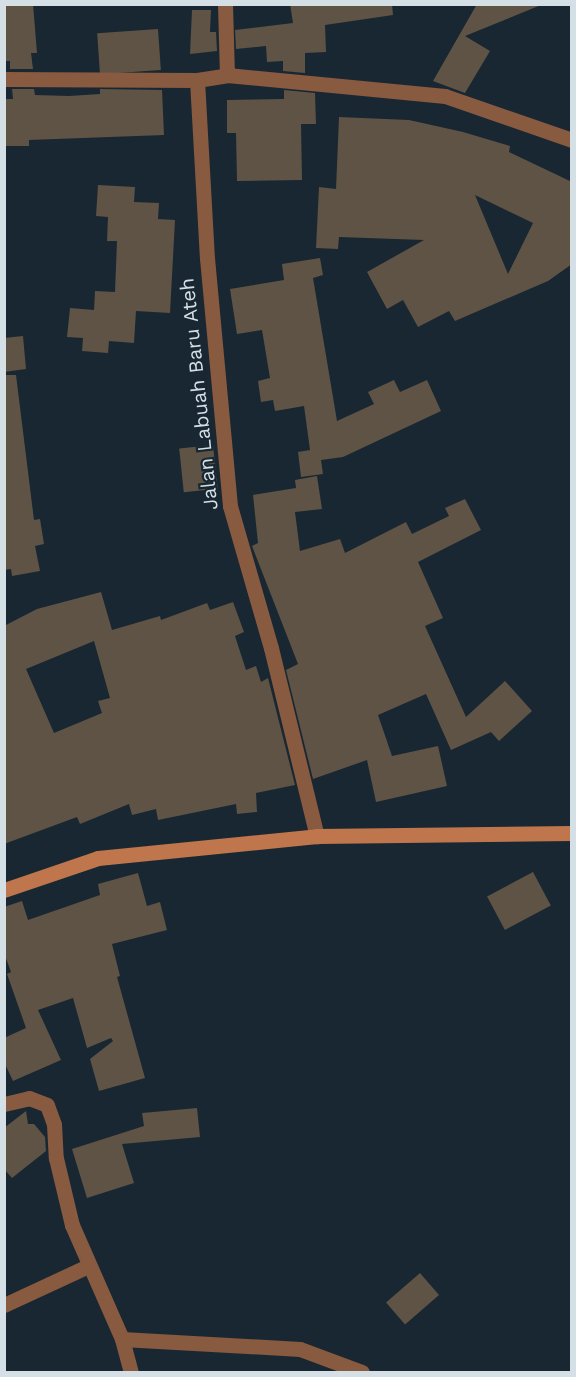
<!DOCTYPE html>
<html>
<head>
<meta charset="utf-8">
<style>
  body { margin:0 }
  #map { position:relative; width:576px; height:1377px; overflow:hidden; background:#192732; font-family:"Work Sans",sans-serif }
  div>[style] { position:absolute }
  .building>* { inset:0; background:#5e5344; transform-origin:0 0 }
  .minor>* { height:15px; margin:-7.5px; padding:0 7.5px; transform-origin:7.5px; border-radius:7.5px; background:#885a40 }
  .secondary>* { height:15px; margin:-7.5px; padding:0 7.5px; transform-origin:7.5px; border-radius:7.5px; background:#bf764c }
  span { translate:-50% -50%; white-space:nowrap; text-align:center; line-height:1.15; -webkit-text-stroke:4.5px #192732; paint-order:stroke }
  .street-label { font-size:20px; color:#d5dfe6 }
  .frame { position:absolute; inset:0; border:6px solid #d5dfe6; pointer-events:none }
</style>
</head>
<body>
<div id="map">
  <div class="building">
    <i style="clip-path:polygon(4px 4px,33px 4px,37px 53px,31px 53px,33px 69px,10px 69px,10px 61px,4px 61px)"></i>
    <i style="clip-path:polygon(290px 4px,392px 4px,393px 15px,325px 25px,326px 52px,305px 53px,305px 73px,283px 71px,283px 61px,267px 62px,266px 46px,236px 49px,235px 30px,293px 23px)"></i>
    <i style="clip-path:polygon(477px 4px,541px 5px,465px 36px,490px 51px,465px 93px,433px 81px)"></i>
    <i style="clip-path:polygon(192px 10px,211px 10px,210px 32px,216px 32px,217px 51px,190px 54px)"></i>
    <i style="left:158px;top:29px;width:41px;height:61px;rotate:86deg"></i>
    <i style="clip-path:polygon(12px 89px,34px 89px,35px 95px,69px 96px,100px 94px,100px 89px,162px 90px,164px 135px,29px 140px,29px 146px,4px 146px,4px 99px,13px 99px)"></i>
    <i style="clip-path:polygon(284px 90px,315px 93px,316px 124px,301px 124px,302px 180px,237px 181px,236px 133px,227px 133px,227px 100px,284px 99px)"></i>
    <i style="clip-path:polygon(evenodd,339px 117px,409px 120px,463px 132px,510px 146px,509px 152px,572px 182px,572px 264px,548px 281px,455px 321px,449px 311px,418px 327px,403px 300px,387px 309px,367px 272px,424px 240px,339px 237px,338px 249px,316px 248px,319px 187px,336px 189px,339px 117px,475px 195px,533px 223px,508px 274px,475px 195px)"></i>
    <i style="clip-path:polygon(98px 185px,135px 187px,134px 202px,159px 203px,158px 219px,175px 220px,170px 313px,136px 311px,134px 343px,109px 341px,108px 353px,82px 351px,83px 338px,67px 337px,70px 308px,94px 310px,95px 291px,115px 292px,117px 241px,107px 241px,108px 217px,96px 216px)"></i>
    <i style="clip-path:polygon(320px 258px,323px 275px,313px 278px,337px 421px,374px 404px,368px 392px,394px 380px,400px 392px,427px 380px,441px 411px,343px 457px,321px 460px,323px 474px,301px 477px,298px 452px,310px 450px,304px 406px,275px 411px,273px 400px,261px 402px,258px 381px,270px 378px,262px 330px,237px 334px,230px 289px,284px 280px,282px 264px)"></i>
    <i style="clip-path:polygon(23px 336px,26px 369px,4px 372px,4px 338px)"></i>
    <i style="clip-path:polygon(4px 375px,16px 375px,34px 520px,40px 519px,44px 544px,35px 546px,40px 571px,12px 576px,11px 569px,4px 570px)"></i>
    <i style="left:213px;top:445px;width:44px;height:34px;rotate:84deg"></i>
    <i style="clip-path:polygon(317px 476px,322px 509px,295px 512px,300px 551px,340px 539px,345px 553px,406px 522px,412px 534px,449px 516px,445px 508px,465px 499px,481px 530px,418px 562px,443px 618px,425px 626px,466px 717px,505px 681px,532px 711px,499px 741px,491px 732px,451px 750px,426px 694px,378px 715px,392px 756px,438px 746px,447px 786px,376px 802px,367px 760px,313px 779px,286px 670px,298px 664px,252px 546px,258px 543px,253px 495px,296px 488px,295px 480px)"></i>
    <i style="clip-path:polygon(evenodd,101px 592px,112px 630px,160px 616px,161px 620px,207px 603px,210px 610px,233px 602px,244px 632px,235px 636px,246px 670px,256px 666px,261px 682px,268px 678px,295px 785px,256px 793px,257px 812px,237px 814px,236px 804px,158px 820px,156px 809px,132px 815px,129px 804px,80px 824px,77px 817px,4px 844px,4px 626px,37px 609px,101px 592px,94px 641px,110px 698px,98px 701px,102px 713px,54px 733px,26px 669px,94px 641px)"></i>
    <i style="left:533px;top:872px;width:38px;height:52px;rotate:62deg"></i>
    <i style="clip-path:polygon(138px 873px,147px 906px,160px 902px,167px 930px,112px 944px,120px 976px,117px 977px,145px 1078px,99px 1091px,90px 1059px,113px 1041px,111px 1038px,87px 1048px,73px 998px,38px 1010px,61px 1060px,13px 1081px,4px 1062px,4px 1038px,26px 1028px,7px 974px,11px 972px,4px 953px,4px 907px,22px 901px,28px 920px,100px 895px,98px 884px)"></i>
    <i style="clip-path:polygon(197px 1108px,200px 1137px,122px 1144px,134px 1183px,87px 1198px,72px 1149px,144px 1126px,142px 1113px)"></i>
    <i style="clip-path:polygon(26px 1111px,28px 1124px,34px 1124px,45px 1137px,46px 1151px,12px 1178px,4px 1169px,4px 1128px)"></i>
    <i style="left:420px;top:1273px;width:29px;height:45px;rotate:49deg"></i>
  </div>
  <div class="minor">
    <i style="left:225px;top:4px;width:71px;rotate:88.4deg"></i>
    <i style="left:4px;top:79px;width:193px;rotate:0.3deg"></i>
    <i style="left:197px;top:80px;width:30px;rotate:-9deg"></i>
    <i style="left:227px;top:75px;width:219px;rotate:5.5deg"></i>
    <i style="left:445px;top:96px;width:134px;rotate:19.1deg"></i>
    <i style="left:197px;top:80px;width:178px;rotate:86.8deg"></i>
    <i style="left:207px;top:258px;width:249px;rotate:84.7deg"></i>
    <i style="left:230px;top:506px;width:148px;rotate:73.9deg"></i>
    <i style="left:271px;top:648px;width:194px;rotate:76.3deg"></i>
    <i style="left:4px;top:1104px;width:26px;rotate:-13deg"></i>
    <i style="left:29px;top:1098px;width:19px;rotate:21deg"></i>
    <i style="left:47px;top:1105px;width:20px;rotate:70deg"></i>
    <i style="left:54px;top:1124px;width:34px;rotate:87deg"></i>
    <i style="left:56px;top:1158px;width:69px;rotate:76.6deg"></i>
    <i style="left:72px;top:1225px;width:124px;rotate:66.3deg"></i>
    <i style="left:122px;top:1339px;width:34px;rotate:75deg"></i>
    <i style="left:4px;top:1305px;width:93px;rotate:-24.9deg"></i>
    <i style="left:122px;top:1339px;width:178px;rotate:3.2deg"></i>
    <i style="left:300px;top:1349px;width:66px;rotate:20.4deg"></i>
  </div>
  <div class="secondary">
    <i style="left:4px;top:890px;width:99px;rotate:-18.8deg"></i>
    <i style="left:98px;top:858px;width:220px;rotate:-5.7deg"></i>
    <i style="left:317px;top:836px;width:255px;rotate:-0.7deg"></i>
  </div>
  <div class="street-label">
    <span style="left:199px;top:394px;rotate:-96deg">Jalan Labuah Baru Ateh</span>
  </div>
  <div class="frame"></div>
</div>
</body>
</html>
